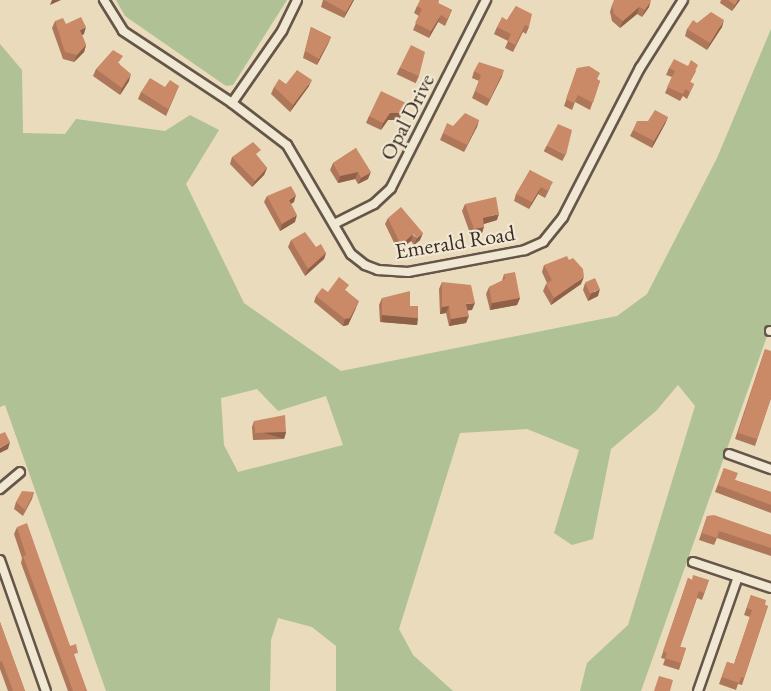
<!DOCTYPE html>
<html>
<head>
<meta charset="utf-8">
<style>
  body { margin:0 }
  #map { position:relative; width:771px; height:691px; overflow:hidden; background:#e9dbbc; font-family:"EB Garamond",serif }
  div>[style] { position:absolute }
  .green>* { inset:0; background:#b0c196 }
  .roads { filter:drop-shadow(2px 0 #655649) drop-shadow(-2px 0 #655649) drop-shadow(0 2px #655649) drop-shadow(0 -2px #655649) }
  .minor>* { height:8px; margin:-4px; padding:0 4px; transform-origin:4px; border-radius:4px; background:#f1e8d3 }
  .wall>* { inset:0; background:#af7759; transform-origin:0 0 }
  .shaded-wall>* { inset:0; background:#8e6148; transform-origin:0 0 }
  .building>* { inset:0; background:#cb8a67; transform-origin:0 0 }
  span { translate:-50% -50%; white-space:nowrap; text-align:center; line-height:1.15; -webkit-text-stroke:4.5px #f1e8d3; paint-order:stroke }
  .street-label { font-size:22px; color:#392a23 }
</style>
</head>
<body>
<div id="map">
  <div class="green">
    <i style="clip-path:polygon(116px 0,287px 0,233px 85px,226px 86px,125px 16px)"></i>
    <i style="clip-path:polygon(evenodd,771px 29px,771px 325px,641px 691px,580px 691px,587px 663px,628px 625px,695px 406px,678px 385px,656px 411px,611px 449px,593px 539px,572px 545px,554px 533px,579px 450px,527px 429px,460px 433px,399px 629px,413px 655px,453px 691px,336px 691px,336px 646px,312px 627px,278px 618px,271px 640px,270px 691px,106px 691px,5px 405px,0 407px,0 44px,22px 70px,23px 133px,65px 134px,76px 119px,165px 131px,190px 115px,219px 130px,186px 184px,244px 303px,341px 371px,617px 316px,647px 294px,717px 158px,771px 29px,257px 389px,278px 411px,326px 396px,343px 445px,238px 472px,224px 445px,221px 398px,257px 389px)"></i>
  </div>
  <div class="roads">
    <div class="minor">
      <i style="left:104px;top:0;width:36px;rotate:58deg"></i>
      <i style="left:123px;top:31px;width:131px;rotate:33.4deg"></i>
      <i style="left:232px;top:103px;width:69px;rotate:37.4deg"></i>
      <i style="left:287px;top:145px;width:126px;rotate:59.6deg"></i>
      <i style="left:351px;top:254px;width:18px;rotate:38deg"></i>
      <i style="left:365px;top:265px;width:14px;rotate:21deg"></i>
      <i style="left:378px;top:270px;width:30px;rotate:4deg"></i>
      <i style="left:408px;top:272px;width:119px;rotate:-10.6deg"></i>
      <i style="left:525px;top:250px;width:20px;rotate:-24deg"></i>
      <i style="left:543px;top:242px;width:32px;rotate:-51deg"></i>
      <i style="left:563px;top:217px;width:168px;rotate:-62.7deg"></i>
      <i style="left:640px;top:68px;width:80px;rotate:-57.7deg"></i>
      <i style="left:232px;top:103px;width:88px;rotate:-55.2deg"></i>
      <i style="left:282px;top:31px;width:34px;rotate:-64deg"></i>
      <i style="left:334px;top:224px;width:45px;rotate:-26.6deg"></i>
      <i style="left:374px;top:204px;width:23px;rotate:-43deg"></i>
      <i style="left:391px;top:188px;width:211px;rotate:-63.2deg"></i>
      <i style="left:770px;top:331px;width:1px"></i>
      <i style="left:729px;top:454px;width:45px;rotate:19.7deg"></i>
      <i style="left:0;top:489px;width:26px;rotate:-40deg"></i>
      <i style="left:0;top:560px;width:139px;rotate:70.7deg"></i>
      <i style="left:693px;top:562px;width:82px;rotate:18.4deg"></i>
      <i style="left:698px;top:691px;width:121px;rotate:-70.7deg"></i>
    </div>
  </div>
  <div class="wall">
    <i style="clip-path:polygon(323px 0,354px 0,344px 18px,321px 7px)"></i>
    <i style="clip-path:polygon(439px 0,438px 3px,452px 10px,445px 26px,438px 22px,429px 38px,413px 30px,419px 16px,414px 13px,417px 6px)"></i>
    <i style="clip-path:polygon(721px 0,740px 0,732px 11px,720px 3px)"></i>
    <i style="clip-path:polygon(612px 5px,649px 7px,642px 17px,637px 14px,620px 28px,612px 21px,610px 12px)"></i>
    <i style="clip-path:polygon(516px 6px,529px 27px,526px 34px,523px 32px,513px 52px,505px 48px,508px 41px,494px 34px,497px 27px,507px 20px)"></i>
    <i style="clip-path:polygon(55px 21px,66px 24px,84px 34px,82px 35px,86px 45px,84px 52px,74px 62px,63px 59px,52px 28px)"></i>
    <i style="clip-path:polygon(697px 23px,722px 27px,707px 50px,685px 36px,687px 29px)"></i>
    <i style="clip-path:polygon(311px 27px,331px 37px,317px 65px,303px 58px)"></i>
    <i style="clip-path:polygon(120px 63px,119px 64px,129px 81px,120px 95px,93px 76px,96px 69px)"></i>
    <i style="left:400px;top:67px;width:21px;height:8px;rotate:25deg"></i>
    <i style="clip-path:polygon(577px 68px,600px 81px,590px 110px,575px 102px,572px 110px,564px 106px)"></i>
    <i style="clip-path:polygon(669px 68px,696px 71px,690px 82px,694px 84px,687px 99px,683px 96px,680px 101px,665px 93px,672px 77px,666px 75px)"></i>
    <i style="clip-path:polygon(474px 71px,502px 76px,487px 106px,472px 98px,479px 81px,472px 78px)"></i>
    <i style="clip-path:polygon(286px 84px,309px 86px,290px 112px,271px 94px,274px 87px)"></i>
    <i style="clip-path:polygon(179px 86px,166px 116px,138px 99px,141px 92px)"></i>
    <i style="clip-path:polygon(404px 110px,399px 120px,388px 120px,381px 130px,366px 123px,369px 116px)"></i>
    <i style="clip-path:polygon(668px 117px,665px 124px,652px 148px,630px 136px,633px 130px,648px 121px)"></i>
    <i style="clip-path:polygon(479px 120px,464px 152px,440px 140px,443px 133px,453px 126px)"></i>
    <i style="left:547px;top:145px;width:21px;height:7px;rotate:28deg"></i>
    <i style="clip-path:polygon(356px 148px,368px 179px,358px 184px,355px 179px,338px 183px,330px 170px,333px 163px)"></i>
    <i style="clip-path:polygon(232px 157px,258px 157px,267px 168px,264px 175px,252px 187px,230px 164px)"></i>
    <i style="clip-path:polygon(530px 170px,550px 188px,545px 198px,538px 194px,529px 209px,514px 201px,516px 194px)"></i>
    <i style="clip-path:polygon(267px 196px,294px 202px,291px 204px,295px 222px,280px 231px,264px 202px)"></i>
    <i style="clip-path:polygon(465px 204px,497px 220px,484px 224px,482px 233px,471px 236px,462px 211px)"></i>
    <i style="clip-path:polygon(388px 218px,420px 240px,414px 245px,411px 241px,398px 251px,385px 224px)"></i>
    <i style="clip-path:polygon(291px 240px,326px 253px,324px 259px,305px 276px,288px 247px)"></i>
    <i style="clip-path:polygon(544px 265px,581px 284px,551px 305px,543px 291px,546px 284px,547px 283px,542px 272px)"></i>
    <i style="clip-path:polygon(504px 274px,520px 298px,517px 305px,490px 310px,486px 294px,489px 287px,502px 281px)"></i>
    <i style="clip-path:polygon(442px 282px,472px 310px,468px 310px,466px 323px,449px 326px,446px 313px,440px 314px,439px 289px)"></i>
    <i style="clip-path:polygon(585px 283px,598px 296px,588px 301px,583px 290px)"></i>
    <i style="clip-path:polygon(347px 291px,356px 308px,348px 325px,343px 326px,314px 302px,316px 296px,328px 292px)"></i>
    <i style="clip-path:polygon(382px 298px,410px 306px,418px 318px,416px 325px,380px 322px,379px 305px)"></i>
    <i style="clip-path:polygon(765px 349px,771px 398px,755px 446px,735px 439px)"></i>
    <i style="clip-path:polygon(254px 421px,286px 432px,284px 439px,253px 440px,252px 427px)"></i>
    <i style="clip-path:polygon(724px 468px,735px 480px,771px 492px,771px 513px,715px 492px)"></i>
    <i style="clip-path:polygon(34px 492px,32px 499px,23px 516px,14px 509px,16px 502px)"></i>
    <i style="clip-path:polygon(707px 516px,771px 535px,771px 556px,717px 538px,714px 545px,699px 540px)"></i>
    <i style="clip-path:polygon(17px 527px,70px 646px,87px 691px,68px 691px,21px 563px,22px 558px,14px 534px)"></i>
    <i style="clip-path:polygon(688px 578px,692px 580px,709px 580px,702px 600px,697px 598px,680px 647px,686px 648px,679px 670px,663px 665px,665px 659px,661px 658px)"></i>
    <i style="clip-path:polygon(751px 595px,765px 605px,768px 606px,742px 685px,738px 684px,736px 690px,719px 684px,727px 662px,734px 664px,750px 617px,744px 615px)"></i>
    <i style="clip-path:polygon(0 622px,25px 691px,8px 691px,0 669px)"></i>
  </div>
  <div class="shaded-wall">
    <i style="clip-path:polygon(52px 0,61px 0,50px 5px)"></i>
    <i style="clip-path:polygon(353px 0,354px 0,344px 18px,346px 12px)"></i>
    <i style="clip-path:polygon(651px 0,649px 7px,642px 17px,645px 10px)"></i>
    <i style="clip-path:polygon(738px 0,740px 0,732px 11px,735px 5px)"></i>
    <i style="clip-path:polygon(639px 7px,637px 14px,620px 28px,623px 21px)"></i>
    <i style="clip-path:polygon(441px 15px,438px 22px,429px 38px,431px 31px)"></i>
    <i style="clip-path:polygon(724px 20px,722px 27px,707px 50px,710px 43px)"></i>
    <i style="clip-path:polygon(86px 27px,84px 34px,78px 37px,80px 30px)"></i>
    <i style="clip-path:polygon(331px 37px,328px 44px,317px 65px,319px 59px)"></i>
    <i style="clip-path:polygon(86px 45px,84px 52px,74px 62px,77px 55px)"></i>
    <i style="clip-path:polygon(504px 70px,502px 76px,487px 106px,490px 99px)"></i>
    <i style="clip-path:polygon(131px 74px,129px 81px,120px 95px,122px 88px)"></i>
    <i style="clip-path:polygon(312px 80px,309px 86px,290px 112px,293px 105px)"></i>
    <i style="clip-path:polygon(406px 103px,399px 120px,388px 120px,381px 130px,383px 123px,390px 113px)"></i>
    <i style="clip-path:polygon(668px 117px,665px 124px,652px 148px,654px 141px)"></i>
    <i style="clip-path:polygon(479px 120px,477px 127px,464px 152px,467px 145px)"></i>
    <i style="clip-path:polygon(267px 168px,264px 175px,252px 187px,255px 181px)"></i>
    <i style="clip-path:polygon(358px 172px,355px 179px,338px 183px,340px 176px)"></i>
    <i style="clip-path:polygon(371px 172px,368px 179px,358px 184px,361px 178px)"></i>
    <i style="clip-path:polygon(541px 187px,538px 194px,529px 209px,532px 202px)"></i>
    <i style="clip-path:polygon(296px 195px,294px 202px,287px 206px,289px 200px)"></i>
    <i style="clip-path:polygon(499px 214px,497px 220px,480px 225px,483px 218px)"></i>
    <i style="clip-path:polygon(297px 215px,295px 222px,280px 231px,282px 224px)"></i>
    <i style="clip-path:polygon(484px 227px,482px 233px,471px 236px,474px 229px)"></i>
    <i style="clip-path:polygon(423px 233px,420px 240px,414px 245px,417px 238px)"></i>
    <i style="clip-path:polygon(413px 234px,411px 241px,398px 251px,401px 245px)"></i>
    <i style="clip-path:polygon(326px 253px,324px 259px,305px 276px,308px 269px)"></i>
    <i style="clip-path:polygon(584px 277px,581px 284px,551px 305px,554px 298px)"></i>
    <i style="clip-path:polygon(600px 289px,598px 296px,588px 301px,591px 294px)"></i>
    <i style="clip-path:polygon(520px 298px,517px 305px,490px 310px,492px 303px)"></i>
    <i style="clip-path:polygon(359px 301px,348px 325px,343px 326px,345px 319px)"></i>
    <i style="clip-path:polygon(475px 303px,472px 310px,464px 311px,466px 304px)"></i>
    <i style="clip-path:polygon(449px 306px,446px 313px,440px 314px,442px 307px)"></i>
    <i style="left:382px;top:315px;width:36px;height:7px;rotate:5deg"></i>
    <i style="clip-path:polygon(469px 316px,466px 323px,449px 326px,451px 319px)"></i>
    <i style="left:286px;top:432px;width:7px;height:31px;rotate:106deg"></i>
    <i style="clip-path:polygon(10px 442px,8px 449px,0 453px,0 448px)"></i>
  </div>
  <div class="building">
    <i style="clip-path:polygon(324px 0,353px 0,346px 12px)"></i>
    <i style="clip-path:polygon(420px 0,439px 0,438px 3px,452px 10px,447px 19px,441px 15px,431px 31px,415px 23px,422px 9px,417px 6px)"></i>
    <i style="clip-path:polygon(614px 0,651px 0,645px 10px,639px 7px,623px 21px,614px 14px,612px 5px)"></i>
    <i style="clip-path:polygon(728px 0,738px 0,735px 5px)"></i>
    <i style="clip-path:polygon(516px 6px,532px 14px,529px 27px,525px 25px,515px 45px,508px 41px,511px 34px,497px 27px,502px 17px,507px 20px)"></i>
    <i style="clip-path:polygon(711px 12px,724px 20px,710px 43px,687px 29px,693px 20px,697px 23px)"></i>
    <i style="clip-path:polygon(81px 17px,86px 27px,80px 30px,86px 45px,77px 55px,65px 52px,55px 21px,63px 18px,66px 24px)"></i>
    <i style="clip-path:polygon(311px 27px,331px 37px,319px 59px,305px 51px)"></i>
    <i style="clip-path:polygon(411px 45px,425px 52px,419px 76px,400px 67px)"></i>
    <i style="clip-path:polygon(113px 50px,123px 56px,118px 63px,131px 74px,122px 88px,96px 69px)"></i>
    <i style="clip-path:polygon(674px 59px,688px 66px,691px 60px,698px 65px,690px 82px,694px 84px,690px 92px,685px 89px,683px 94px,667px 87px,675px 71px,669px 68px)"></i>
    <i style="clip-path:polygon(479px 62px,504px 70px,490px 99px,475px 91px,481px 75px,474px 71px)"></i>
    <i style="clip-path:polygon(589px 66px,600px 73px,597px 79px,600px 81px,593px 103px,578px 95px,574px 103px,566px 99px,577px 68px)"></i>
    <i style="clip-path:polygon(297px 70px,312px 80px,293px 105px,274px 87px,279px 79px,286px 84px)"></i>
    <i style="clip-path:polygon(150px 78px,165px 87px,170px 80px,179px 86px,168px 109px,141px 92px)"></i>
    <i style="clip-path:polygon(381px 91px,406px 103px,401px 113px,390px 113px,383px 123px,369px 116px)"></i>
    <i style="clip-path:polygon(655px 110px,668px 117px,654px 141px,633px 130px,637px 121px,648px 121px)"></i>
    <i style="clip-path:polygon(465px 113px,479px 120px,467px 145px,443px 133px,447px 123px,453px 126px)"></i>
    <i style="clip-path:polygon(558px 124px,572px 130px,566px 155px,547px 145px)"></i>
    <i style="clip-path:polygon(253px 142px,261px 150px,256px 154px,267px 168px,255px 181px,232px 157px)"></i>
    <i style="clip-path:polygon(356px 148px,371px 172px,361px 178px,358px 172px,340px 176px,333px 163px)"></i>
    <i style="clip-path:polygon(530px 170px,553px 182px,548px 191px,541px 187px,532px 202px,516px 194px)"></i>
    <i style="clip-path:polygon(291px 186px,296px 195px,289px 200px,297px 215px,282px 224px,267px 196px)"></i>
    <i style="clip-path:polygon(496px 197px,499px 214px,483px 218px,484px 227px,474px 229px,465px 204px)"></i>
    <i style="clip-path:polygon(401px 207px,423px 233px,417px 238px,413px 234px,401px 245px,388px 218px)"></i>
    <i style="clip-path:polygon(305px 232px,316px 247px,321px 244px,326px 253px,308px 269px,291px 240px)"></i>
    <i style="clip-path:polygon(567px 256px,569px 260px,573px 258px,583px 269px,584px 277px,554px 298px,546px 284px,552px 280px,544px 265px)"></i>
    <i style="clip-path:polygon(515px 272px,520px 298px,492px 303px,489px 287px,505px 279px,504px 274px)"></i>
    <i style="clip-path:polygon(339px 277px,349px 285px,345px 290px,359px 301px,350px 318px,345px 319px,316px 296px,322px 288px,328px 292px)"></i>
    <i style="left:595px;top:278px;width:12px;height:11px;rotate:66deg"></i>
    <i style="clip-path:polygon(442px 282px,471px 285px,475px 303px,466px 304px,469px 316px,451px 319px,449px 306px,442px 307px)"></i>
    <i style="clip-path:polygon(410px 291px,410px 306px,418px 306px,418px 318px,382px 315px,382px 298px)"></i>
    <i style="clip-path:polygon(765px 349px,771px 351px,771px 398px,757px 439px,738px 433px)"></i>
    <i style="clip-path:polygon(285px 415px,286px 432px,255px 433px,254px 421px)"></i>
    <i style="clip-path:polygon(5px 432px,10px 442px,0 448px,0 434px)"></i>
    <i style="clip-path:polygon(724px 468px,738px 473px,735px 480px,771px 492px,771px 505px,718px 485px)"></i>
    <i style="clip-path:polygon(22px 491px,34px 492px,25px 510px,16px 502px)"></i>
    <i style="clip-path:polygon(714px 515px,771px 535px,771px 548px,719px 531px,717px 538px,702px 533px,707px 516px)"></i>
    <i style="clip-path:polygon(27px 523px,70px 646px,76px 644px,78px 653px,74px 654px,87px 691px,73px 691px,23px 556px,26px 555px,17px 527px)"></i>
    <i style="clip-path:polygon(693px 575px,709px 580px,704px 593px,699px 591px,680px 647px,686px 648px,681px 663px,665px 658px,667px 653px,663px 651px,688px 578px,692px 580px)"></i>
    <i style="clip-path:polygon(751px 595px,766px 600px,765px 605px,768px 606px,744px 678px,741px 677px,739px 683px,722px 677px,727px 662px,734px 664px,752px 610px,747px 608px)"></i>
    <i style="clip-path:polygon(0 622px,25px 691px,13px 691px,2px 661px,0 662px)"></i>
    <i style="clip-path:polygon(659px 676px,673px 680px,670px 691px,654px 691px)"></i>
  </div>
  <div class="street-label">
    <span style="left:407px;top:117px;rotate:-63deg">Opal Drive</span>
    <span style="left:455px;top:242px;rotate:-9deg">Emerald Road</span>
  </div>
</div>
</body>
</html>
